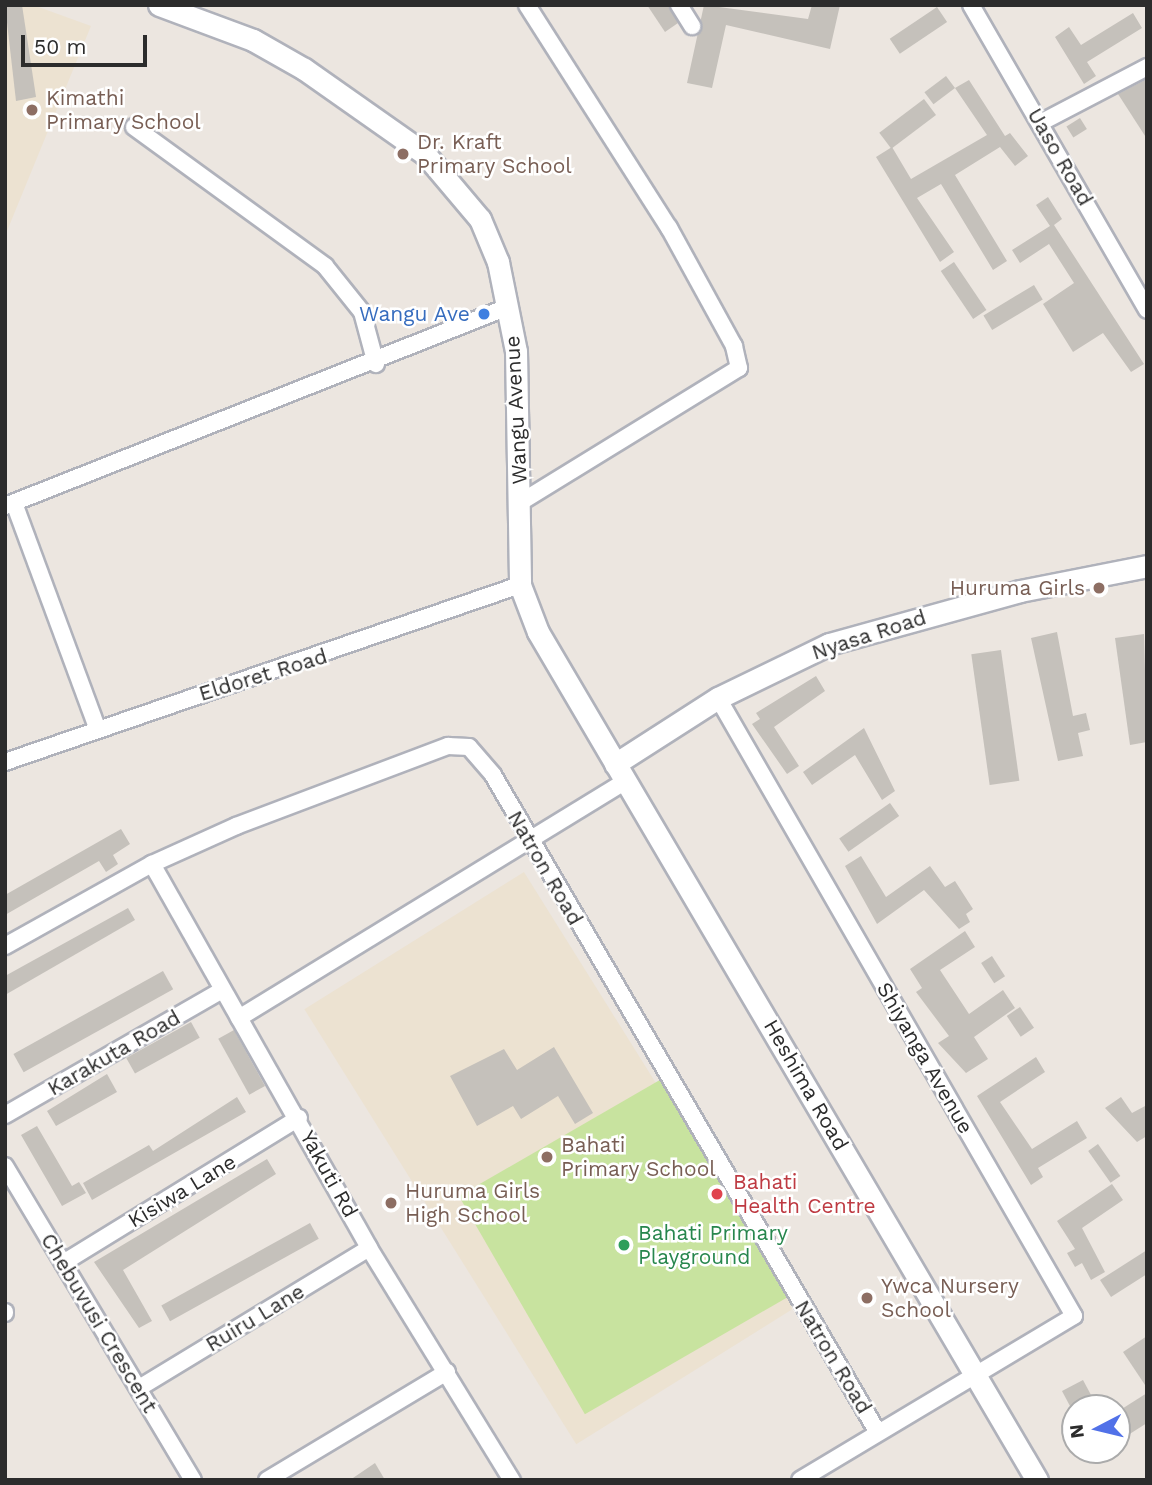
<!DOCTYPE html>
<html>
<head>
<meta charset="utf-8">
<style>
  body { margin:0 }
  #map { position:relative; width:1152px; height:1485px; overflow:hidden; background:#ece6e0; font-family:"Work Sans",sans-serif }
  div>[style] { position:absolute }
  .education>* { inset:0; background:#ece2d1; transform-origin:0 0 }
  .pitch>* { inset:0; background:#c8e39f; transform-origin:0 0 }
  .building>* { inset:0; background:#c5c1bb; transform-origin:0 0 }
  .roads { filter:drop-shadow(2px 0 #b0b2bb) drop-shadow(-2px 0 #b0b2bb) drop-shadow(0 2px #b0b2bb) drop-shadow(0 -2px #b0b2bb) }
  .minor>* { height:16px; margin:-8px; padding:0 8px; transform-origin:8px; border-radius:8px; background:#fff }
  .tertiary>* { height:21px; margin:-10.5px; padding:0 10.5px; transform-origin:10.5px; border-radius:10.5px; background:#fff }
  .dots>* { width:19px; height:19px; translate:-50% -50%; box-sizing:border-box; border:4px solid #fff; border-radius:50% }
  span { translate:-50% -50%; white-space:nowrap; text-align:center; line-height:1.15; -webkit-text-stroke:5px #fff; paint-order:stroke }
  .education-label { font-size:21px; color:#785e54 }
  .left { translate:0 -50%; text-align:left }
  .right { translate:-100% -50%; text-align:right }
  .street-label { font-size:21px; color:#2c2c2c }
  .shop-label { font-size:21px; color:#366cbe }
  .health-label { font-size:21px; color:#be3a42 }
  .leisure-label { font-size:21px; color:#27864d }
  .frame { position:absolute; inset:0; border:7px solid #2c2c2c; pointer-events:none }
  .north { position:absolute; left:1061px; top:1394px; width:70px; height:70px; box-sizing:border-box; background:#fff; border:2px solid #ababab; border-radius:50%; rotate:263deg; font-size:19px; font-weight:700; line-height:28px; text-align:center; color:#2c2c2c }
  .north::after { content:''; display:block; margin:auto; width:24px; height:32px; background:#5171e8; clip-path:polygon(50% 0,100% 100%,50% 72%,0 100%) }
  .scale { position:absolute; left:21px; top:35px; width:126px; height:32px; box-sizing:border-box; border:4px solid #2c2c2c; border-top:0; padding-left:9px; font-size:21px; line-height:24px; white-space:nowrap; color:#2c2c2c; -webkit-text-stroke:5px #fff; paint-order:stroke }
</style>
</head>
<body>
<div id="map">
  <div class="education">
    <i style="clip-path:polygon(5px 5px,33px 5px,91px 26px,5px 236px)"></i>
    <i style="left:524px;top:872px;width:513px;height:259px;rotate:58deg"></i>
  </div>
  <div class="pitch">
    <i style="left:665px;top:1077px;width:252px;height:238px;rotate:60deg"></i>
  </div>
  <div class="building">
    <i style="clip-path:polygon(5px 5px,22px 5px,36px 97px,16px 101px)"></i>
    <i style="clip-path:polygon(647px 5px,669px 5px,678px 23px,665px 32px)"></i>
    <i style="clip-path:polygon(704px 5px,808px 19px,812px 5px,840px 5px,830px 49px,726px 25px,712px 88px,687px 83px)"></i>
    <i style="left:937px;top:7px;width:18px;height:57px;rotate:56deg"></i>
    <i style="clip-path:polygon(1133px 13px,1142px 28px,1087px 62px,1096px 76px,1084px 84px,1055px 37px,1069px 27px,1081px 45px)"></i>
    <i style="left:946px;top:76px;width:15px;height:27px;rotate:53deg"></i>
    <i style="clip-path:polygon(1147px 79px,1147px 139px,1118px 94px)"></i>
    <i style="clip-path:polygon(969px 80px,1005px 136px,1010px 133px,1028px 156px,1015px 166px,1000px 147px,955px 175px,1007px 261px,993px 270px,941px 184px,917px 198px,954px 252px,940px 262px,876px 157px,892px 147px,911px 179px,987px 135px,955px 88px)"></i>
    <i style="left:924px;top:99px;width:20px;height:56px;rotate:53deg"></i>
    <i style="left:1080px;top:118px;width:13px;height:16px;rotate:58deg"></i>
    <i style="clip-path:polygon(1048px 197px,1062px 219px,1054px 225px,1144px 364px,1131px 372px,1103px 333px,1073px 352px,1043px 304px,1074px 283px,1049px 244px,1020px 263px,1012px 250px,1050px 226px,1036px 205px)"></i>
    <i style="left:954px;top:262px;width:58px;height:16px;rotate:56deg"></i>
    <i style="left:1034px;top:285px;width:17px;height:59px;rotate:59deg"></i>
    <i style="clip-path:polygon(1057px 632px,1073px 716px,1086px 713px,1090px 730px,1078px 733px,1083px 756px,1058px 761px,1031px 638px)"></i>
    <i style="clip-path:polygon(1144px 634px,1147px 742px,1130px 745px,1115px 638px)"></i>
    <i style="left:1001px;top:650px;width:132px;height:30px;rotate:82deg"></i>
    <i style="clip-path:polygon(816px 676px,825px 691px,774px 727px,799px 766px,787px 774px,752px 724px,760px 719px,756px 713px)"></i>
    <i style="clip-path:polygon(864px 728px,895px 791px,882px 800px,855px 755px,812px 785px,803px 772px)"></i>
    <i style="left:890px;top:803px;width:16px;height:62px;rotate:55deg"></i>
    <i style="clip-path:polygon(121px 829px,130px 844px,113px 855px,118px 864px,106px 872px,99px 861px,5px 915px,5px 895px)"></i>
    <i style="clip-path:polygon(861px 856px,886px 897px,930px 866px,945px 887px,955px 881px,973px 909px,966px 914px,970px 922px,959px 929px,924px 890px,877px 924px,845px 866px)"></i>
    <i style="clip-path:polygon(128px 908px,135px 920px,5px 995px,5px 976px)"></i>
    <i style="clip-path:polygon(965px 931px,975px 947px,940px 970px,969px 1014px,1003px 990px,1015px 1008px,974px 1037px,988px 1059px,966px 1073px,938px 1043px,949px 1036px,916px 992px,922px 988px,910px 969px)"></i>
    <i style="left:992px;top:956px;width:24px;height:13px;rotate:57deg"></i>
    <i style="left:163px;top:971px;width:21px;height:171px;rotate:61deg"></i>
    <i style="left:1020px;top:1007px;width:25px;height:16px;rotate:56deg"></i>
    <i style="left:191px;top:1022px;width:18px;height:74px;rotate:61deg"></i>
    <i style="left:234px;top:1030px;width:64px;height:18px;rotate:61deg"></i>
    <i style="clip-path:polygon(554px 1047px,593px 1113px,575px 1124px,558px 1096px,521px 1119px,513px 1106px,477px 1126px,450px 1076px,504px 1049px,517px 1070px)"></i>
    <i style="clip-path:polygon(1036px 1057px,1045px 1072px,1000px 1102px,1032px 1149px,1077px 1121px,1087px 1138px,1038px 1168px,1043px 1177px,1031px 1185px,977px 1096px)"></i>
    <i style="clip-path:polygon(107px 1074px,117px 1092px,56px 1126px,47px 1111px)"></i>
    <i style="clip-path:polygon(237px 1097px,246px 1112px,92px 1200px,83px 1183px,149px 1145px,153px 1151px)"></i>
    <i style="clip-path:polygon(1121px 1097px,1132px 1113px,1147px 1105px,1147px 1136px,1137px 1142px,1105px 1108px)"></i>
    <i style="clip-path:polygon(37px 1126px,72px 1186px,79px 1182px,86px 1193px,62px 1206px,21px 1135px)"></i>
    <i style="left:1098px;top:1144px;width:39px;height:12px;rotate:55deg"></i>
    <i style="clip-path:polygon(267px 1159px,276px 1174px,123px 1270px,152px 1321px,139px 1328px,94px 1262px)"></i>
    <i style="clip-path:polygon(1112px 1184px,1123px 1200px,1082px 1228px,1105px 1272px,1091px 1280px,1082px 1263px,1075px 1267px,1067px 1253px,1075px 1249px,1057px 1221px)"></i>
    <i style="left:310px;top:1223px;width:18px;height:170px;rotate:61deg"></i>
    <i style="clip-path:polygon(1147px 1250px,1147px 1274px,1111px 1297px,1100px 1280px)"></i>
    <i style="clip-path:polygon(1147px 1336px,1147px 1388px,1123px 1352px)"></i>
    <i style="clip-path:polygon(1083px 1380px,1098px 1408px,1071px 1408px,1062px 1391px)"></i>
    <i style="clip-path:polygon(1147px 1393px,1147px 1423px,1117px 1442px,1117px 1412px)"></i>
    <i style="clip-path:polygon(375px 1463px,385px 1480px,350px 1480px)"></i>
  </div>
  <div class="roads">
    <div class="minor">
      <i style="left:679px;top:5px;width:25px;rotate:58deg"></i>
      <i style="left:971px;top:5px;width:352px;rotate:60deg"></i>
      <i style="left:1042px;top:122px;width:119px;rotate:-27.6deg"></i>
      <i style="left:134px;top:127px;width:236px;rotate:36deg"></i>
      <i style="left:325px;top:266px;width:59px;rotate:51.2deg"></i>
      <i style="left:362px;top:312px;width:54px;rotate:74.9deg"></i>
      <i style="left:521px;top:502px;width:256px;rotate:-31.6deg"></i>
      <i style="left:739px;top:368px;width:23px;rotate:-103deg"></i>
      <i style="left:734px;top:346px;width:135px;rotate:-118.8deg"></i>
      <i style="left:669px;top:228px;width:264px;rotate:-122.5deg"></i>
      <i style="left:14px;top:503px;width:239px;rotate:69.7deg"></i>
      <i style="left:5px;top:506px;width:541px;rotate:-21.59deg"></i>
      <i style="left:718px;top:698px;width:713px;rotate:60.06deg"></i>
      <i style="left:1074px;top:1316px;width:319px;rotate:149.1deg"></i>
      <i style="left:5px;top:762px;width:545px;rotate:-18.97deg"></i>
      <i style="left:152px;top:864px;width:441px;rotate:60.5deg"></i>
      <i style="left:369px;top:1248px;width:273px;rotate:58.4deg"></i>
      <i style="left:5px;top:946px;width:168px;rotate:-29.2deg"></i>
      <i style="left:152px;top:864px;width:92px;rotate:-24.3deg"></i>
      <i style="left:236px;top:826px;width:227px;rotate:-20.7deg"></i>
      <i style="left:448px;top:746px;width:21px;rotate:3deg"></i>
      <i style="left:469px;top:747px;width:37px;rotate:49deg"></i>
      <i style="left:493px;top:775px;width:760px;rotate:59.66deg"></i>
      <i style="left:239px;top:1018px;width:454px;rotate:-31.5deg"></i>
      <i style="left:5px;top:1115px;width:250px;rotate:-29.9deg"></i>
      <i style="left:5px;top:1166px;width:366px;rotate:59.1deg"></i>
      <i style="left:63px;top:1263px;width:277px;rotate:-31.6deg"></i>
      <i style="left:5px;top:1312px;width:1px;rotate:90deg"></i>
      <i style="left:139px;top:1388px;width:269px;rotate:-31.3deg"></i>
      <i style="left:267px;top:1480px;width:210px;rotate:-31deg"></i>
    </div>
    <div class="tertiary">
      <i style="left:159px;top:5px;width:100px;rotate:20.4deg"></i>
      <i style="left:253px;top:40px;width:59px;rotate:29.6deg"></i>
      <i style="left:304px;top:69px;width:148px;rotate:35.1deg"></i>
      <i style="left:425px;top:154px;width:85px;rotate:49.8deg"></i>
      <i style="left:480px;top:219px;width:47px;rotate:67.3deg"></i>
      <i style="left:498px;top:262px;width:91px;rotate:78.6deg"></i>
      <i style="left:516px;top:351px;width:234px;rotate:89deg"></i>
      <i style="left:520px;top:585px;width:50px;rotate:69deg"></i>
      <i style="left:538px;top:632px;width:984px;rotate:59.53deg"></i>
      <i style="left:615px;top:764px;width:122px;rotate:-32.7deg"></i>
      <i style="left:718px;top:698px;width:123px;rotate:-25.9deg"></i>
      <i style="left:829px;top:644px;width:198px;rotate:-15.5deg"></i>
      <i style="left:1020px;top:591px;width:129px;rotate:-11.1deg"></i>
    </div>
  </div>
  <div class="dots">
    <i style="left:32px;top:110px;background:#8d6e63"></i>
    <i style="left:403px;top:154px;background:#8d6e63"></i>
    <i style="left:484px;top:314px;background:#3f7fe0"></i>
    <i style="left:1099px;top:588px;background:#8d6e63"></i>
    <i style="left:547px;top:1157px;background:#8d6e63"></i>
    <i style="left:717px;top:1194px;background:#e0444e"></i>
    <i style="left:391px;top:1203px;background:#8d6e63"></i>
    <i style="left:624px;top:1245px;background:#2e9e5b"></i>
    <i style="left:867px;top:1298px;background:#8d6e63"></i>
  </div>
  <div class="education-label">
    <span class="left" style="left:46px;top:110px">Kimathi<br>Primary School</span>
    <span class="left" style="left:417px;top:154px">Dr. Kraft<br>Primary School</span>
    <span class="right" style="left:1085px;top:588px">Huruma Girls</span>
    <span class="left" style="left:561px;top:1157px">Bahati<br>Primary School</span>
    <span class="left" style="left:405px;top:1203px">Huruma Girls<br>High School</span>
    <span class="left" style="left:881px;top:1298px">Ywca Nursery<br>School</span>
  </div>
  <div class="street-label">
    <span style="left:1060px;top:157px;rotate:60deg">Uaso Road</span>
    <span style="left:516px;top:410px;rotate:-93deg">Wangu Avenue</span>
    <span style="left:869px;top:635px;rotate:-18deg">Nyasa Road</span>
    <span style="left:263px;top:675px;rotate:-17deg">Eldoret Road</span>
    <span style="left:545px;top:868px;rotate:60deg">Natron Road</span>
    <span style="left:114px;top:1053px;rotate:-30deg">Karakuta Road</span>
    <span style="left:925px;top:1058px;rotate:60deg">Shiyanga Avenue</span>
    <span style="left:806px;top:1085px;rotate:60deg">Heshima Road</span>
    <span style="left:329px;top:1174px;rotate:61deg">Yakuti Rd</span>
    <span style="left:182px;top:1191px;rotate:-31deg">Kisiwa Lane</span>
    <span style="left:255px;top:1318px;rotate:-31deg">Ruiru Lane</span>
    <span style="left:99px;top:1323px;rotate:59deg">Chebuvusi Crescent</span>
    <span style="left:833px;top:1357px;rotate:59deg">Natron Road</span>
  </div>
  <div class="shop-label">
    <span class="right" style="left:470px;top:314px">Wangu Ave</span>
  </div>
  <div class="health-label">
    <span class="left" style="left:733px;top:1194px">Bahati<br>Health Centre</span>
  </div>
  <div class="leisure-label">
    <span class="left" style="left:638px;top:1245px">Bahati Primary<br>Playground</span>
  </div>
  <div class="frame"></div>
  <div class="north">N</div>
  <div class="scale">50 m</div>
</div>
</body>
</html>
